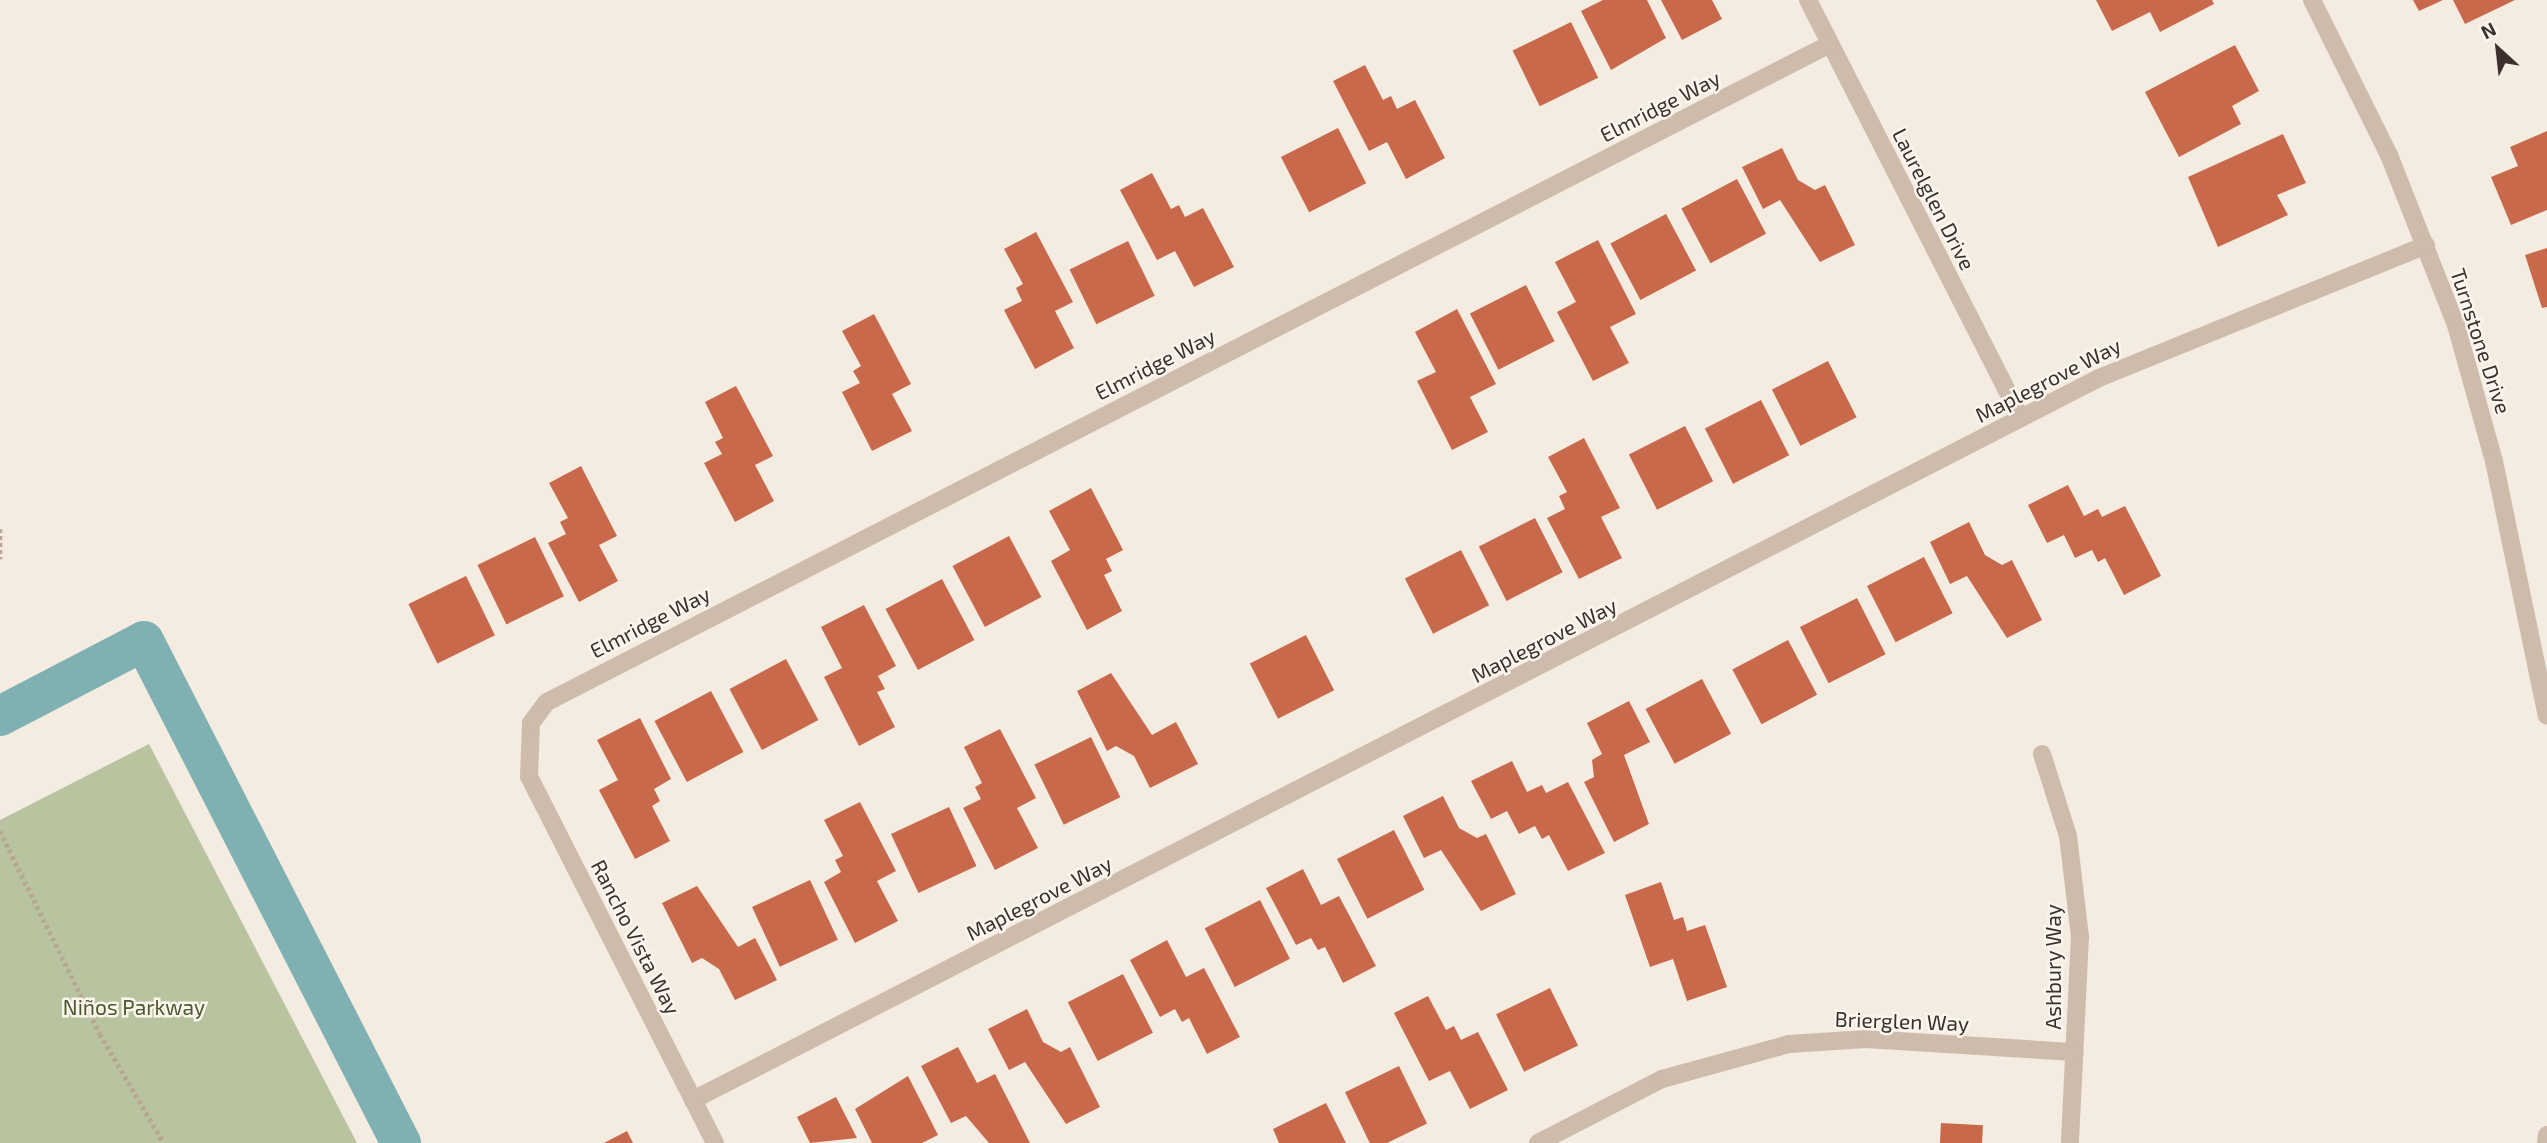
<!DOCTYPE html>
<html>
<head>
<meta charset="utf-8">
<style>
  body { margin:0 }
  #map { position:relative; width:2547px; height:1143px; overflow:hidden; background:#f4ebe1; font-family:"Exo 2",sans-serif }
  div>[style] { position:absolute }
  .green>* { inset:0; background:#b8c4a0 }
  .canal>* { height:40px; margin:-20px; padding:0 20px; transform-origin:20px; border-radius:20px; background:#7fb0b2 }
  .building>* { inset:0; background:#c8694b; transform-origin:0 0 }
  .path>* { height:4.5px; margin-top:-2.25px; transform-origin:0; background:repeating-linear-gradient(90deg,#b9a596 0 3.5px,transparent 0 7px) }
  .minor>* { height:18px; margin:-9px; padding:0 9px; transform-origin:9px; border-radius:9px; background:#cdbbac }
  span { translate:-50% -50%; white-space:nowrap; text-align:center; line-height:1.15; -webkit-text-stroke:5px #fbf5ee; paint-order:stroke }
  .street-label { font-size:21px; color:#3b302b }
  .park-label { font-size:21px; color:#4a5a2e }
  .north { position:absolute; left:2463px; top:14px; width:70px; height:70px; -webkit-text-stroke:5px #fbf5ee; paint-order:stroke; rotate:333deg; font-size:19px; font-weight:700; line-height:28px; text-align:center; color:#3b302b }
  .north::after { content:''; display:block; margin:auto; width:24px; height:32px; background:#3b302b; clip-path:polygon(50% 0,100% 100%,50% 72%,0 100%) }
</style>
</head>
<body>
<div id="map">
  <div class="green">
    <i style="clip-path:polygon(149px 744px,357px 1143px,0 1143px,0 820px)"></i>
  </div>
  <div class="canal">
    <i style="left:0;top:716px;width:162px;rotate:-27.5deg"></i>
    <i style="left:144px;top:641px;width:564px;rotate:62.89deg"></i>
  </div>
  <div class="building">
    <i style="clip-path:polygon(1603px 0,1647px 0,1666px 38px,1611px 70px,1581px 11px)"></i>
    <i style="clip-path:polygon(1661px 0,1712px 0,1722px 19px,1682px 40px)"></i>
    <i style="clip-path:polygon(2096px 0,2212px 0,2214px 4px,2160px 32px,2150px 12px,2112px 31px)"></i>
    <i style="clip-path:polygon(2413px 0,2443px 0,2419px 11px)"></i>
    <i style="clip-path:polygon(2453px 0,2515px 0,2465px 24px)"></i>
    <i style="left:1571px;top:22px;width:62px;height:65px;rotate:64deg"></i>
    <i style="clip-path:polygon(2235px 45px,2259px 91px,2232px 106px,2241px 124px,2179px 157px,2145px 92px)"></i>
    <i style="clip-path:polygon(1365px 65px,1383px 100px,1391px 96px,1397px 109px,1415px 100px,1445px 158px,1406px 179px,1387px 142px,1369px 151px,1333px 81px)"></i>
    <i style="left:1338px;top:128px;width:62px;height:64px;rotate:63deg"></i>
    <i style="clip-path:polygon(2547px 131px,2547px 210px,2511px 225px,2491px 177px,2518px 166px,2510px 147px)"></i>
    <i style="clip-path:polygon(2283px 134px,2306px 183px,2277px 195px,2288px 215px,2218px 247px,2188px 177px)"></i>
    <i style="clip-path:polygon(1782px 148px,1798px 180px,1815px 190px,1825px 185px,1855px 245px,1820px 262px,1780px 200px,1763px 209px,1742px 167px)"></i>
    <i style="clip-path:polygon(1152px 173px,1171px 209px,1179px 205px,1185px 217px,1203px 208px,1234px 267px,1194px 287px,1175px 251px,1157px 260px,1120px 190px)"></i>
    <i style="left:1737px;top:179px;width:62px;height:63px;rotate:62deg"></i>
    <i style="left:1666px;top:214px;width:64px;height:63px;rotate:62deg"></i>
    <i style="clip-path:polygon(1036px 232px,1073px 302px,1055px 311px,1074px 348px,1035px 369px,1004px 310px,1022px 301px,1016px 288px,1023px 284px,1004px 249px)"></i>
    <i style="clip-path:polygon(1598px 240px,1636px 314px,1610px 327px,1629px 363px,1593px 381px,1557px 312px,1576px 302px,1555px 262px)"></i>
    <i style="left:1128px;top:241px;width:61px;height:65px;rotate:64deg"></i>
    <i style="clip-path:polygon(2547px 248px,2547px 307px,2542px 308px,2525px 255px)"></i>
    <i style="left:1526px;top:285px;width:63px;height:63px;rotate:63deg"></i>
    <i style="clip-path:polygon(1457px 309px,1496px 384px,1470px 397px,1488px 432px,1452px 450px,1417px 381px,1436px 372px,1415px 332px)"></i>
    <i style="clip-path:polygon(874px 314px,911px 384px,892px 394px,912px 431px,872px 451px,842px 392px,860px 383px,853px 371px,861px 366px,842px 331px)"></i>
    <i style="left:1828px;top:361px;width:63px;height:63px;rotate:63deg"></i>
    <i style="clip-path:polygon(736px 386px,773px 456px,755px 465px,774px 501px,735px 522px,704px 463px,722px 454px,715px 442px,723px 438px,705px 402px)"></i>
    <i style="left:1761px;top:400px;width:62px;height:63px;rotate:63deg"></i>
    <i style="left:1685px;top:426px;width:62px;height:63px;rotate:63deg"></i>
    <i style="clip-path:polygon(1584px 438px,1620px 508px,1601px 517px,1622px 558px,1579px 579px,1547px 518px,1565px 509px,1559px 496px,1567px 492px,1548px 457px)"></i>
    <i style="clip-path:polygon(581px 466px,617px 536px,599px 545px,618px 581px,579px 602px,548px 543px,566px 534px,560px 522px,568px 518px,549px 483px)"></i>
    <i style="clip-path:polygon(2068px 485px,2084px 516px,2098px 509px,2102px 517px,2125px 506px,2161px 576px,2124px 595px,2105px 558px,2098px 562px,2092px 550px,2075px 558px,2064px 535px,2047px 543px,2028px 505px)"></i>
    <i style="clip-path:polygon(1091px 488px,1123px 550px,1106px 559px,1112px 571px,1104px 575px,1122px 611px,1087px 630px,1051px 561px,1070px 550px,1049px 511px)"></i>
    <i style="left:1535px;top:518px;width:61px;height:63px;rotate:63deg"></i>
    <i style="clip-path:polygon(1969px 522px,1985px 555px,2002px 565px,2012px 560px,2042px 620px,2007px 638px,1967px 576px,1950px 584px,1930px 542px)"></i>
    <i style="left:1009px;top:536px;width:69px;height:64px;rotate:62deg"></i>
    <i style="left:535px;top:537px;width:66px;height:64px;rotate:64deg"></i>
    <i style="left:1461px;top:550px;width:62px;height:63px;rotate:63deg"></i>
    <i style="left:1924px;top:557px;width:63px;height:64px;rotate:63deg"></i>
    <i style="left:466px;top:576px;width:66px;height:64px;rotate:64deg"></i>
    <i style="left:942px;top:579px;width:69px;height:64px;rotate:62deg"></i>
    <i style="left:1857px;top:598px;width:63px;height:64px;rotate:63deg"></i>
    <i style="clip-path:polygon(864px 605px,896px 666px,878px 676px,885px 689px,877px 692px,895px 727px,859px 746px,824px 677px,842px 668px,821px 627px)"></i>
    <i style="left:1306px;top:635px;width:62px;height:63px;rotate:63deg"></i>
    <i style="left:1788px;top:640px;width:62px;height:63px;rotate:62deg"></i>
    <i style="left:786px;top:659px;width:69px;height:64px;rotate:62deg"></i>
    <i style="clip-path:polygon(1111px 673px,1152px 735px,1176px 722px,1198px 764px,1150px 788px,1134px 756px,1116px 746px,1107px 751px,1077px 691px)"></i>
    <i style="left:1702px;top:679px;width:62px;height:64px;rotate:62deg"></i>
    <i style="left:711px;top:691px;width:69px;height:64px;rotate:62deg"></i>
    <i style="clip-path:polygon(1629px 701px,1650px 742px,1624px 755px,1649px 824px,1614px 842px,1584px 782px,1594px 777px,1592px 760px,1602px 754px,1587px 723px)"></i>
    <i style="clip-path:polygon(640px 718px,671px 779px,654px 789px,660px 801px,652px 806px,670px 841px,635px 859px,599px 790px,618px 780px,597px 740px)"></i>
    <i style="clip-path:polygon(1000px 729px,1036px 798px,1017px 808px,1038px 848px,995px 870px,963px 808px,981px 799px,975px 787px,982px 783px,964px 747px)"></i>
    <i style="left:1091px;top:737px;width:67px;height:63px;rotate:64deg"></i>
    <i style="clip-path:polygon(1512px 761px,1527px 792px,1542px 785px,1546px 793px,1568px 782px,1605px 853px,1568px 871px,1549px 835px,1542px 839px,1535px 826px,1519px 834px,1507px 811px,1491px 819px,1471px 781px)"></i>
    <i style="clip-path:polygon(1443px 796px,1459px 828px,1477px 838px,1486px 834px,1516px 894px,1481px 911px,1441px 850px,1424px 858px,1403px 816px)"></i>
    <i style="clip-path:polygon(860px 802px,896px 871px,877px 881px,898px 921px,855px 943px,824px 882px,841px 872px,835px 860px,843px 856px,824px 820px)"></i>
    <i style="left:949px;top:807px;width:65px;height:64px;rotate:65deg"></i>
    <i style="left:1394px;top:830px;width:67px;height:64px;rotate:63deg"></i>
    <i style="clip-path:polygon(1303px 869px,1321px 905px,1339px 896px,1376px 966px,1343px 983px,1325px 947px,1318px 950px,1311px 938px,1296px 945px,1266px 888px)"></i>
    <i style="left:810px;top:880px;width:66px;height:64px;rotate:65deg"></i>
    <i style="clip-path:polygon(1661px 882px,1674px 920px,1683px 917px,1687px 931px,1705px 925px,1727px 987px,1687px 1001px,1673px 959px,1650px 967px,1625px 895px)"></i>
    <i style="clip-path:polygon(697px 886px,738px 947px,755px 938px,777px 980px,735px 1000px,719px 969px,702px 958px,692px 963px,662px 903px)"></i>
    <i style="left:1260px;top:900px;width:66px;height:62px;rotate:63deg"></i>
    <i style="clip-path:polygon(1167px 940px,1186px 977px,1204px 968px,1240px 1037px,1207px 1054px,1189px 1018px,1182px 1022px,1175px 1009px,1160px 1017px,1130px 960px)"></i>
    <i style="left:1123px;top:974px;width:66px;height:62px;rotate:63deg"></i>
    <i style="left:1550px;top:988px;width:64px;height:60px;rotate:64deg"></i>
    <i style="clip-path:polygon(1428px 996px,1446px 1030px,1454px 1026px,1461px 1040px,1478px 1032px,1508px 1090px,1470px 1109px,1450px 1071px,1429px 1081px,1394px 1013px)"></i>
    <i style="clip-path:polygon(1027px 1009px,1043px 1042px,1061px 1052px,1070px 1047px,1100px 1107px,1066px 1124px,1025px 1062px,1009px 1070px,988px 1029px)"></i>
    <i style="clip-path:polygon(958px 1047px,977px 1083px,995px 1074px,1030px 1143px,989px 1143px,966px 1116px,951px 1123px,921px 1066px)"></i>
    <i style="left:1399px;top:1066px;width:64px;height:60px;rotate:64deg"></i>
    <i style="clip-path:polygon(908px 1076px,938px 1135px,922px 1143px,872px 1143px,855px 1109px)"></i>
    <i style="clip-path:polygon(836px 1097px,857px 1138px,810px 1143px,797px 1117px)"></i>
    <i style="clip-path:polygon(1326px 1103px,1346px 1143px,1279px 1143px,1273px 1129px)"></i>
    <i style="left:1941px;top:1123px;width:42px;height:20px;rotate:3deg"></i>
    <i style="clip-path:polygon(627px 1131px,633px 1143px,604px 1143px)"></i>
  </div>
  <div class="path">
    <i style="left:0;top:529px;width:30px;rotate:90deg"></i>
    <i style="left:0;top:831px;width:226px;rotate:63.8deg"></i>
    <i style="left:100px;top:1034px;width:126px;rotate:59.6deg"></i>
  </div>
  <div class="minor">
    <i style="left:1808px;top:0;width:469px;rotate:63deg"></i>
    <i style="left:2312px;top:0;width:173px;rotate:63.6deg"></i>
    <i style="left:2389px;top:155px;width:183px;rotate:68.5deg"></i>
    <i style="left:2456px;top:325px;width:141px;rotate:74.4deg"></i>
    <i style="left:2494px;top:461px;width:260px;rotate:78.3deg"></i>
    <i style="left:2042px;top:754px;width:86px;rotate:72.4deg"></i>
    <i style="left:2068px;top:836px;width:101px;rotate:83.2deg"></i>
    <i style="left:2080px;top:936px;width:207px;rotate:92.8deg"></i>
    <i style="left:693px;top:1100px;width:1581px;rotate:-27.18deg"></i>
    <i style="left:2099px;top:378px;width:353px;rotate:-22.1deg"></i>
    <i style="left:715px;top:1143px;width:411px;rotate:-116.9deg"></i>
    <i style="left:529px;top:776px;width:53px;rotate:-87.8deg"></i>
    <i style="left:531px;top:723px;width:26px;rotate:-53deg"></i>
    <i style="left:547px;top:702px;width:1442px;rotate:-27.15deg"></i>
    <i style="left:1538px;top:1143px;width:140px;rotate:-27.3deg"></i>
    <i style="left:1662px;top:1079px;width:132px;rotate:-15.4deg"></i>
    <i style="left:1789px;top:1044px;width:77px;rotate:-3.7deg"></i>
    <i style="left:1866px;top:1039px;width:209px;rotate:3.6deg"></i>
    <i style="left:2546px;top:1143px;width:8px;rotate:-83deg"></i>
  </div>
  <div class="street-label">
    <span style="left:1660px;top:106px;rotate:-27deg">Elmridge Way</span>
    <span style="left:1934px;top:199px;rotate:63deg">Laurelglen Drive</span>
    <span style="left:2481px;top:341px;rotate:72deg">Turnstone Drive</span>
    <span style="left:1155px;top:364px;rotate:-27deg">Elmridge Way</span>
    <span style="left:2048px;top:380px;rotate:-27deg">Maplegrove Way</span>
    <span style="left:650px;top:622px;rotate:-27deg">Elmridge Way</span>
    <span style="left:1544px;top:640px;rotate:-27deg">Maplegrove Way</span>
    <span style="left:1039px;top:898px;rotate:-27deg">Maplegrove Way</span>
    <span style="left:636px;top:937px;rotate:63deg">Rancho Vista Way</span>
    <span style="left:2053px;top:967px;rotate:-90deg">Ashbury Way</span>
    <span style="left:1902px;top:1021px;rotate:2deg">Brierglen Way</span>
  </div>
  <div class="park-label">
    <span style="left:134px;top:1007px">Niños Parkway</span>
  </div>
  <div class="north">N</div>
</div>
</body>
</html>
